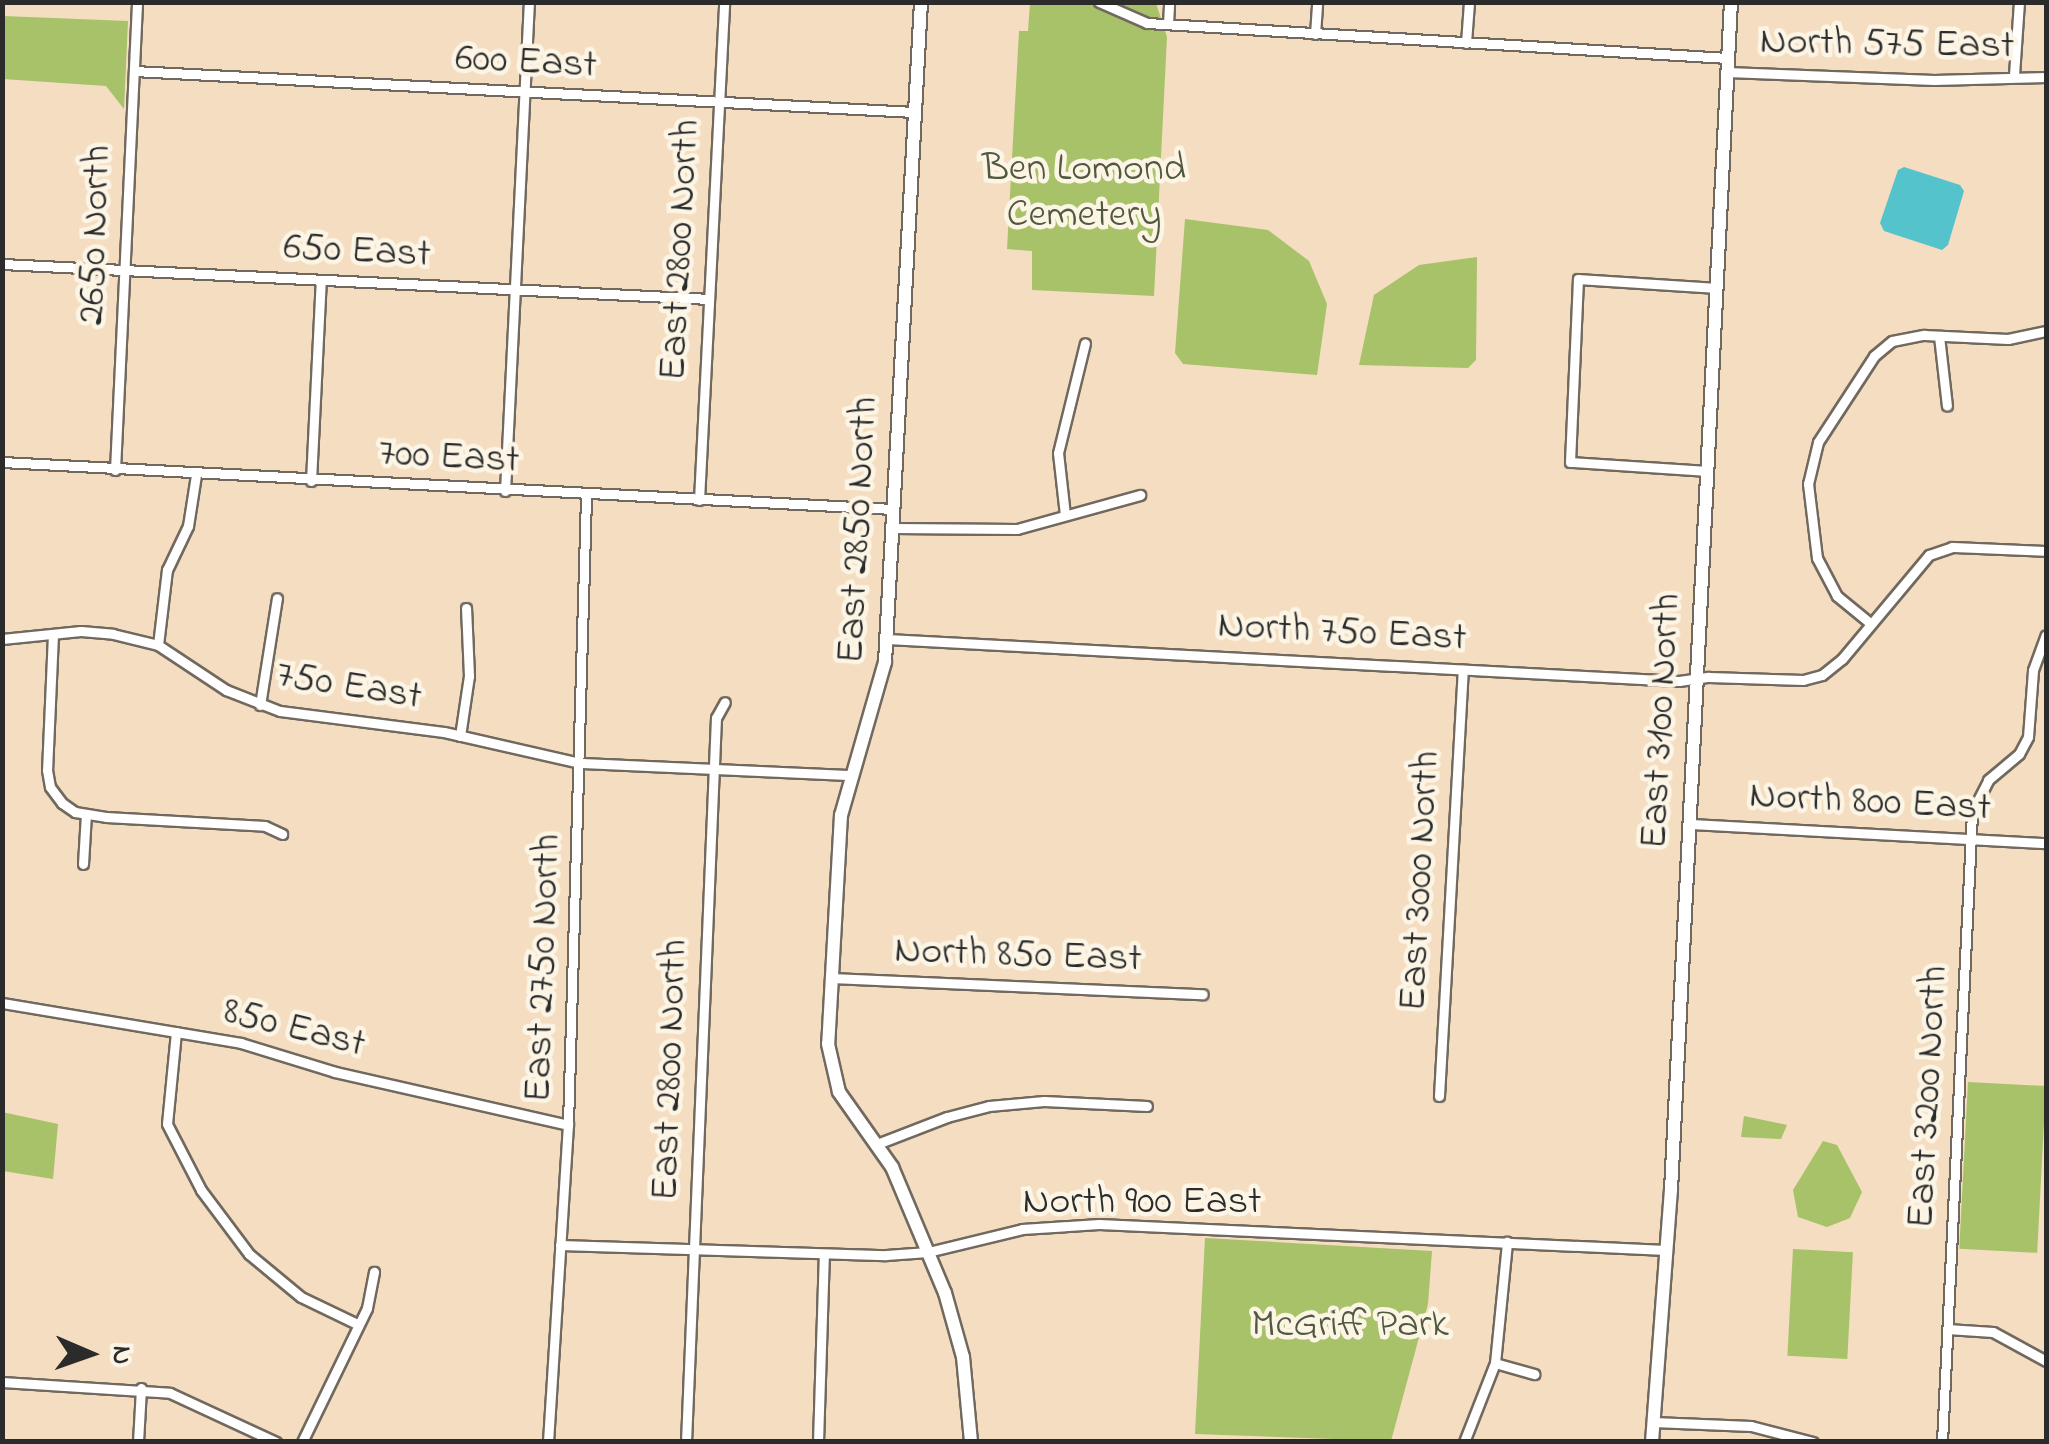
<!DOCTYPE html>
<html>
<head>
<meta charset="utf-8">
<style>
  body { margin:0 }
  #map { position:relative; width:2049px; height:1444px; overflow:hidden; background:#f4ddc0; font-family:"Indie Flower",sans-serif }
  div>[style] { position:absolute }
  .green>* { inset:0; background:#a7c268; transform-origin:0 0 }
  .water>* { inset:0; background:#55c3cb }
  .roads { filter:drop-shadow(2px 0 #71695f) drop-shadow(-2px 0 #71695f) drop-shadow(0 2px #71695f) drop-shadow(0 -2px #71695f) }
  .street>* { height:9px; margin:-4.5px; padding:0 4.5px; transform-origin:4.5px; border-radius:4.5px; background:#fff }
  .secondary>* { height:12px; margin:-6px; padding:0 6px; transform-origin:6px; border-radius:6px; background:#fff }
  span { translate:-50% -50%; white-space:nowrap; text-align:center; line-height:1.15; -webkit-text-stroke:9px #fcf5e5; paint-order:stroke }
  .street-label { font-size:40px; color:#2b2b2b }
  .park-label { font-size:40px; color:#50583d }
  .frame { position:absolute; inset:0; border:5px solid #2b2b2b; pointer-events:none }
  .north { position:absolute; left:40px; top:1304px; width:100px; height:100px; -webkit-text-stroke:8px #fcf5e5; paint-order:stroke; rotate:92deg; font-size:28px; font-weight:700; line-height:40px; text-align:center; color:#2b2b2b }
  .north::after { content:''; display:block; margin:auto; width:35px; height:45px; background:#2b2b2b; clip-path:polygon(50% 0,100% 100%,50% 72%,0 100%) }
</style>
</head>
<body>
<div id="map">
  <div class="green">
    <i style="clip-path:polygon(1030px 3px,1156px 3px,1167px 37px,1154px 296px,1032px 290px,1032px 251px,1007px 249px,1019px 31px,1028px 31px)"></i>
    <i style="clip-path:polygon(3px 16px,128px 21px,124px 109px,106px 86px,3px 79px)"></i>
    <i style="clip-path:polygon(1185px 219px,1268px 230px,1309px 261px,1327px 304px,1317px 375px,1183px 364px,1175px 353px)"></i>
    <i style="clip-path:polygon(1477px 257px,1476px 360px,1468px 368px,1359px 365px,1374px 295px,1419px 265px)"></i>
    <i style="left:1968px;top:1082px;width:78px;height:167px;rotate:3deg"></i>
    <i style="clip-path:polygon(2px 1112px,58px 1124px,53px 1179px,3px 1171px)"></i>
    <i style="clip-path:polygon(1744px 1116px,1787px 1125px,1781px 1139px,1741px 1137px)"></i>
    <i style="clip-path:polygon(1823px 1141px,1837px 1145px,1862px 1192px,1850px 1218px,1827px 1227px,1798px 1217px,1793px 1190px)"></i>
    <i style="clip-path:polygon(1205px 1238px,1432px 1251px,1428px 1304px,1391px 1441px,1195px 1434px)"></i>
    <i style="left:1793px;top:1249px;width:60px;height:107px;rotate:3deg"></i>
  </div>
  <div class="water">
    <i style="clip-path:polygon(1904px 167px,1960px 185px,1964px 191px,1948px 245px,1942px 250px,1884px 231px,1880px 223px,1898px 170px)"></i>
  </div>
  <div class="roads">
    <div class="street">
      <i style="left:1099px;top:2px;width:52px;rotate:23.6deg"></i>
      <i style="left:1147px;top:23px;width:582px;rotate:3.45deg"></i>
      <i style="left:1168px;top:24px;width:22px;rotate:-87deg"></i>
      <i style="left:1315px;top:34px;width:32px;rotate:-86deg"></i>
      <i style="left:1466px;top:43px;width:41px;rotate:-85.8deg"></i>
      <i style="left:134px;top:71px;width:782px;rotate:3.01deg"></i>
      <i style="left:1727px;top:72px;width:207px;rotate:2.2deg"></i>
      <i style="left:1934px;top:80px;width:112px;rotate:-1.5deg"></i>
      <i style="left:2014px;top:75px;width:73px;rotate:-86.1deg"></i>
      <i style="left:2px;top:264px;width:708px;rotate:2.83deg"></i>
      <i style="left:1939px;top:336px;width:70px;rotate:83.5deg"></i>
      <i style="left:2px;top:462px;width:892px;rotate:3.02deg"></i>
      <i style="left:115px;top:470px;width:469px;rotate:-87.3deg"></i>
      <i style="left:1707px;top:471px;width:137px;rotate:-176.2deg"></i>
      <i style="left:1570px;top:462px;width:183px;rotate:-87.5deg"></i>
      <i style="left:1578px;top:279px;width:139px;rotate:3.7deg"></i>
      <i style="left:311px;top:481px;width:201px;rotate:-87.2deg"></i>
      <i style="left:505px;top:491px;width:490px;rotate:-87.2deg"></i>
      <i style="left:699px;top:500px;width:499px;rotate:-87.1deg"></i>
      <i style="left:1065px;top:515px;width:62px;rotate:-96.4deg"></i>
      <i style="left:1058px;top:453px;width:113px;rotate:-76.2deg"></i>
      <i style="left:893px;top:528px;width:124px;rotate:0.5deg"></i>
      <i style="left:1017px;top:529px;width:128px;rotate:-15.5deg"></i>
      <i style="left:1870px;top:623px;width:43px;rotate:-140.7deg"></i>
      <i style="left:1837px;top:596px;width:43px;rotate:-117.8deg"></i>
      <i style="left:1817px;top:558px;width:75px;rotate:-96.9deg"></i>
      <i style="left:1808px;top:484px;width:43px;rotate:-76.6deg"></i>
      <i style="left:1818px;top:442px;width:103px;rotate:-56.9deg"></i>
      <i style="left:1874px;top:356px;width:23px;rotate:-40deg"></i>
      <i style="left:1892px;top:341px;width:33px;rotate:-11deg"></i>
      <i style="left:1924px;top:335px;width:84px;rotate:2.7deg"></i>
      <i style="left:2008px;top:339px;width:39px;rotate:-12deg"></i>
      <i style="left:53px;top:634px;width:136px;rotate:92.5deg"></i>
      <i style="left:47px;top:770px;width:17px;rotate:80deg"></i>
      <i style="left:50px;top:787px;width:20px;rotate:53deg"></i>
      <i style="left:62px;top:803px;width:16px;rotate:35deg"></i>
      <i style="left:75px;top:812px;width:31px;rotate:9deg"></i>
      <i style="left:106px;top:817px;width:159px;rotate:3.2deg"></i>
      <i style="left:265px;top:826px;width:19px;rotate:25deg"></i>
      <i style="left:2px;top:639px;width:79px;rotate:-5.8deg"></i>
      <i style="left:81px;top:631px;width:32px;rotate:5deg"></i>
      <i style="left:113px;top:634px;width:46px;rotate:13.7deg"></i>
      <i style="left:158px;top:645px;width:82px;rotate:33.5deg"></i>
      <i style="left:226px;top:690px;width:58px;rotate:21.3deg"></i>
      <i style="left:280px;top:711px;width:165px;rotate:7.3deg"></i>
      <i style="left:444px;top:732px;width:140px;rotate:12.8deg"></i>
      <i style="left:581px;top:763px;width:268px;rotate:2.6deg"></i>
      <i style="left:887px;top:639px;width:793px;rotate:3.04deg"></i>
      <i style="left:1679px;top:681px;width:30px;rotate:-8deg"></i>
      <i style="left:1709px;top:677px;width:94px;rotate:1.8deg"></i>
      <i style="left:1803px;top:680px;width:20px;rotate:-15deg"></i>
      <i style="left:1822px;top:675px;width:26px;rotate:-39deg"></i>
      <i style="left:1842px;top:659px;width:136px;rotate:-50.1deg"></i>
      <i style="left:1929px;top:555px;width:24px;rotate:-19deg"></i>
      <i style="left:1952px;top:547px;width:94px;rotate:2.4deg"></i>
      <i style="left:158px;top:645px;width:76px;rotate:-83.2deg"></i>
      <i style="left:167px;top:570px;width:49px;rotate:-64.5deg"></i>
      <i style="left:188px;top:526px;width:52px;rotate:-81.1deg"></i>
      <i style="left:260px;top:705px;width:108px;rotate:-81deg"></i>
      <i style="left:460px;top:736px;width:61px;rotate:-81.5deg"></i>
      <i style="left:469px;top:676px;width:68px;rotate:-92.5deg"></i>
      <i style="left:1691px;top:824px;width:356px;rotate:3.1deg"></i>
      <i style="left:83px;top:864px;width:50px;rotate:-86.6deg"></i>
      <i style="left:830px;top:978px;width:373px;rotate:2.5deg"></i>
      <i style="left:2px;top:1003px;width:242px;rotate:9.5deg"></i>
      <i style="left:241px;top:1043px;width:98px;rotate:17.1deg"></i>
      <i style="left:335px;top:1072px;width:239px;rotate:12.8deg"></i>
      <i style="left:176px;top:1032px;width:92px;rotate:95.6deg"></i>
      <i style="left:167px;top:1124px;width:74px;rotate:62.7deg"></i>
      <i style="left:201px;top:1190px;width:80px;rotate:53.1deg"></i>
      <i style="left:249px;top:1254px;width:67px;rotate:39.6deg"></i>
      <i style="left:301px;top:1297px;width:62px;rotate:25.7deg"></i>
      <i style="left:1439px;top:1096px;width:427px;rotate:-86.8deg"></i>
      <i style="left:877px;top:1144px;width:75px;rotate:-21.1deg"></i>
      <i style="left:947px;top:1117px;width:43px;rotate:-14.7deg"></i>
      <i style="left:989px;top:1106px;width:55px;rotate:-5.2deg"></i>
      <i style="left:1044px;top:1101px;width:103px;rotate:2.8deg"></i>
      <i style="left:560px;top:1245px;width:326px;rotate:1.8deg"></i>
      <i style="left:886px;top:1255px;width:42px;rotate:-4.1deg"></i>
      <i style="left:928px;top:1252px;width:97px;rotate:-13.7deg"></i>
      <i style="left:1022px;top:1229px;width:77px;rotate:-3.7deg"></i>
      <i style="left:1099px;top:1224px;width:567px;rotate:2.63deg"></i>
      <i style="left:1947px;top:1329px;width:46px;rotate:3.7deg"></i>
      <i style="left:1993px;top:1332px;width:60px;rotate:28.7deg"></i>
      <i style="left:1495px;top:1363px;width:41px;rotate:15.8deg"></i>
      <i style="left:2px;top:1382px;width:168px;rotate:3.7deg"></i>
      <i style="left:170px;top:1393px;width:117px;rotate:24.8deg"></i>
      <i style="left:1653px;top:1422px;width:98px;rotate:2.3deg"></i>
      <i style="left:1751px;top:1426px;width:64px;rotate:14.5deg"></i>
      <i style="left:138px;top:1442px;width:54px;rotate:-86.8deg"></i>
      <i style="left:302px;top:1442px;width:149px;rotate:-64.1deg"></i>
      <i style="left:367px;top:1308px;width:37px;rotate:-79deg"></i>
      <i style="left:548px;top:1442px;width:318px;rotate:-86.4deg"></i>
      <i style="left:568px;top:1125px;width:629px;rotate:-88.36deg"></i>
      <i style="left:686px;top:1442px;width:725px;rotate:-87.63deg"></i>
      <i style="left:716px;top:718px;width:18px;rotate:-61deg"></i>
      <i style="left:818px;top:1442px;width:187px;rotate:-88.2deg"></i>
      <i style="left:1464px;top:1442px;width:85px;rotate:-68.6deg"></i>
      <i style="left:1495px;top:1363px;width:122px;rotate:-84.3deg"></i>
      <i style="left:1942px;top:1442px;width:631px;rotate:-87.27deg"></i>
      <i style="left:1972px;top:812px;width:36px;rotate:-63deg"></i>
      <i style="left:1988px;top:780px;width:40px;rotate:-40deg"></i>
      <i style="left:2019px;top:754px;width:19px;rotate:-62deg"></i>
      <i style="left:2028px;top:737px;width:67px;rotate:-85.7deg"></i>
      <i style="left:2033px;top:670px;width:37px;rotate:-70deg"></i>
    </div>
    <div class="secondary">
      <i style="left:921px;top:2px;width:661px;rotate:93.12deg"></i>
      <i style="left:885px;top:662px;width:159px;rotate:106deg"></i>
      <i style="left:841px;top:815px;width:229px;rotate:93.2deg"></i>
      <i style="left:828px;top:1044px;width:49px;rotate:77.1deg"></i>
      <i style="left:839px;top:1092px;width:92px;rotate:54.8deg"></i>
      <i style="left:892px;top:1167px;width:137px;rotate:67.2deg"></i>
      <i style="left:945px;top:1293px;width:66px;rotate:74.3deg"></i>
      <i style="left:963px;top:1357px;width:85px;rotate:84.6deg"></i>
      <i style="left:1652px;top:1442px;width:253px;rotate:-85.7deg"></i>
      <i style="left:1671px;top:1190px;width:1190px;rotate:-87.11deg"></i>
    </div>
  </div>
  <div class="street-label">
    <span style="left:1887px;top:45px;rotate:1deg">North 575 East</span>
    <span style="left:526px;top:63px;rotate:3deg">600 East</span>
    <span style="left:96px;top:235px;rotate:-88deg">2650 North</span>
    <span style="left:681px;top:250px;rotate:-87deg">East 2800 North</span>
    <span style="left:357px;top:252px;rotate:3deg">650 East</span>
    <span style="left:449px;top:458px;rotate:3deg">700 East</span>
    <span style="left:859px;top:530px;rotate:-87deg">East 2850 North</span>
    <span style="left:1342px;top:633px;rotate:3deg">North 750 East</span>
    <span style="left:349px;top:687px;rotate:9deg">750 East</span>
    <span style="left:1662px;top:721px;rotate:-87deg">East 3100 North</span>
    <span style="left:1870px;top:803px;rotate:3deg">North 800 East</span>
    <span style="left:1421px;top:881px;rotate:-87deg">East 3000 North</span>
    <span style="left:1018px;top:956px;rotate:2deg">North 850 East</span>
    <span style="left:544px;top:968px;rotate:-88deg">East 2750 North</span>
    <span style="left:294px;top:1029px;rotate:14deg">850 East</span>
    <span style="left:671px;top:1070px;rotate:-88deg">East 2800 North</span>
    <span style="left:1929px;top:1097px;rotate:-87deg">East 3200 North</span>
    <span style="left:1142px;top:1203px">North 900 East</span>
  </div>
  <div class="park-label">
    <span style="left:1084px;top:193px">Ben Lomond<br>Cemetery</span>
    <span style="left:1350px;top:1326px">McGriff Park</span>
  </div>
  <div class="frame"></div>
  <div class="north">N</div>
</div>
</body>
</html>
